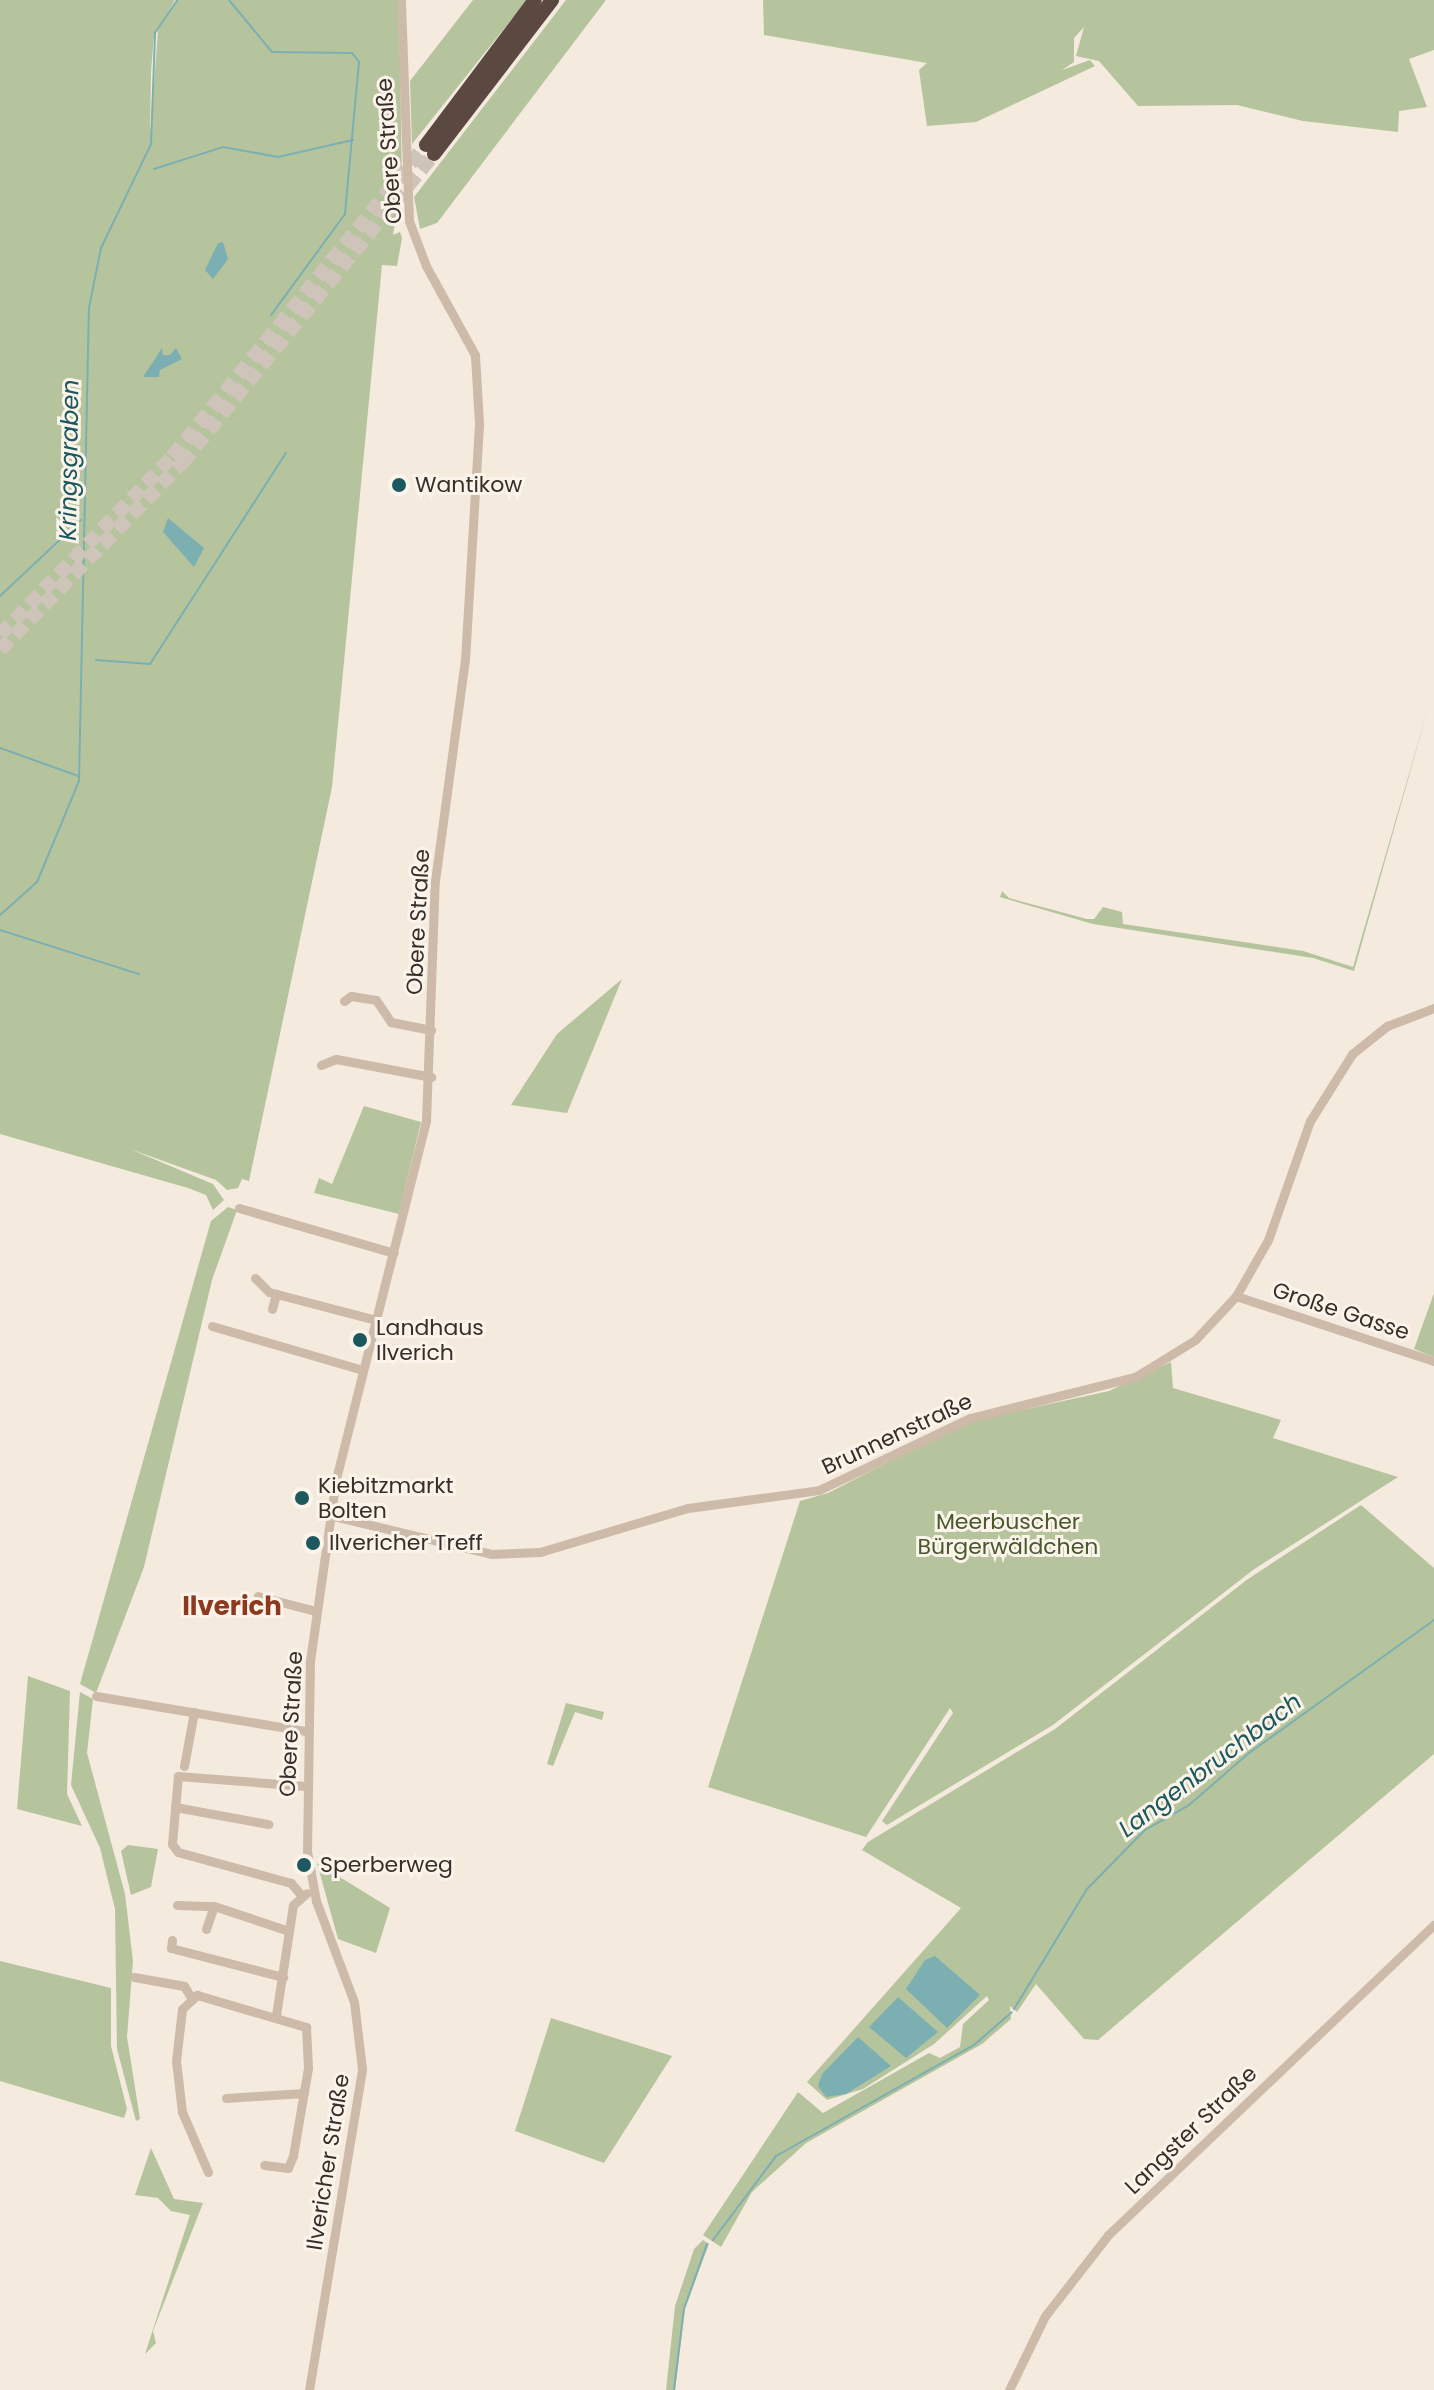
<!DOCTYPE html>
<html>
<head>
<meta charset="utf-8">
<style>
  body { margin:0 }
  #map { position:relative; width:1434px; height:2390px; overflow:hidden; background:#f4eade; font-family:Poppins,sans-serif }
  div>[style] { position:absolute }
  .green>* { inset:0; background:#b6c49d }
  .water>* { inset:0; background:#7bafb2 }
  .stream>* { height:2px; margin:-1px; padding:0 1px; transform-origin:1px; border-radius:1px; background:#7bafb2 }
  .highway-tunnel>* { height:14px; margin-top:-7px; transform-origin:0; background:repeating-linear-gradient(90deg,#cfc4ba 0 14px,transparent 0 21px) }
  .minor>* { height:9px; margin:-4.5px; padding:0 4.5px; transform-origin:4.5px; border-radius:4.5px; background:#cdbaa9 }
  .highway>* { height:14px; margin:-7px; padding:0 7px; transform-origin:7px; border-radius:7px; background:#5b4840 }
  .dots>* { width:22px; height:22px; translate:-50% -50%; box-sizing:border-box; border:4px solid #fbf4eb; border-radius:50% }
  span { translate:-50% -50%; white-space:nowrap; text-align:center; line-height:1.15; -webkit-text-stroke:6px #fbf4eb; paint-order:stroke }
  .street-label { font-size:22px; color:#392e29 }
  .poi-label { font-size:22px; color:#392e29 }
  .left { translate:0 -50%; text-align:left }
  .park-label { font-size:22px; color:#48592c }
  .water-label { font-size:24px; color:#1c585d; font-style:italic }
  .quarter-label { font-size:26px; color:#8c391e; font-weight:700 }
</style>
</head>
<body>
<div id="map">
  <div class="green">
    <i style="clip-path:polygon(0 0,175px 0,154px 36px,151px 72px,150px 138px,158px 30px,178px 0,399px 0,402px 185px,393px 235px,400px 232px,402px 238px,397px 266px,382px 265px,332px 787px,249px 1181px,242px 1179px,238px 1188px,227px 1190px,216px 1180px,130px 1149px,213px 1184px,224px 1200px,213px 1210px,206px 1195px,188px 1188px,0 1134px)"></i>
    <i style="clip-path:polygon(473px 0,527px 0,412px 144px,410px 81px)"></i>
    <i style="clip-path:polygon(566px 0,606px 0,437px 223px,420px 229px,414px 197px)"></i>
    <i style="clip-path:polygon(763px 0,1434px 0,1434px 50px,1409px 59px,1427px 107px,1399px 111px,1398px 132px,1303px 121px,1237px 105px,1138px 106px,1099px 61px,1076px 56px,1084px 27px,1074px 38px,1074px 62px,1062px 70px,1090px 60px,1095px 66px,976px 122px,927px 126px,919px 70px,927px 63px,764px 35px)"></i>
    <i style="clip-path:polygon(1429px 705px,1354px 971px,1313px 958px,1093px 924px,1000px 897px,1002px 891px,1009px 898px,1087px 919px,1094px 919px,1103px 907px,1122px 912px,1123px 924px,1303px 951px,1353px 967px)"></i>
    <i style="clip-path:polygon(622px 979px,567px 1113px,511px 1105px,557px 1034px)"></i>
    <i style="clip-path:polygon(364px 1106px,421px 1122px,399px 1214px,314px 1193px,319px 1178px,332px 1184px)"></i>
    <i style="clip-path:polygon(228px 1207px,237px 1210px,212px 1280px,144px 1567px,96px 1693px,80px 1684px,211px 1221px)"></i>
    <i style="clip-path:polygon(1434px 1293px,1434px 1357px,1414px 1349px)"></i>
    <i style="clip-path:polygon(1171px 1362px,1173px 1388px,1281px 1420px,1273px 1438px,1398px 1477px,1253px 1570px,1053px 1725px,887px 1825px,882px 1821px,953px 1713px,950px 1708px,866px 1837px,708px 1787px,800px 1501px,828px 1493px,967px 1422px,1109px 1391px)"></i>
    <i style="clip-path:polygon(1361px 1505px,1434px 1568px,1434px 1754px,1098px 2040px,1084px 2039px,1036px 1984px,1017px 2012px,1010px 2006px,1011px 2019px,982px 2044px,806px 2143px,752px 2192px,721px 2247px,703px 2235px,798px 2092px,823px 2113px,929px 2053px,940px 2058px,960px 2047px,963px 2024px,989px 2000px,987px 1996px,934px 2044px,863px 2089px,827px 2100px,807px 2082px,961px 1908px,862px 1850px,868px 1842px,1055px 1729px,1248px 1579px)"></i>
    <i style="clip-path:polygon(28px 1676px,70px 1691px,67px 1794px,82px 1826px,17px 1809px)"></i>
    <i style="clip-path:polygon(80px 1692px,93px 1699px,87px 1753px,125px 1894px,133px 1961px,127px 2037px,140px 2119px,136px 2121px,117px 2049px,115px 1909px,100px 1848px,71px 1785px)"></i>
    <i style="clip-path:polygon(566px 1703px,604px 1712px,602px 1720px,575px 1712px,553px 1766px,547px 1764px)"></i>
    <i style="clip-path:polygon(128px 1845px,158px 1849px,151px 1887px,131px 1895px,121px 1851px)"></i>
    <i style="clip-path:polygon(317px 1863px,390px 1908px,376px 1953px,338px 1939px)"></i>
    <i style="clip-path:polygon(0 1961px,111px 1988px,111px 2046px,127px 2109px,124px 2118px,0 2081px)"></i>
    <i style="clip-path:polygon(551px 2018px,672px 2056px,604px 2163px,515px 2131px)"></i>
    <i style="clip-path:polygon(151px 2148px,174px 2199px,203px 2203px,153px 2331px,156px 2343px,145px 2354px,190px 2215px,171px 2211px,158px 2198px,135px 2195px)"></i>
    <i style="clip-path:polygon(703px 2240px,709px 2244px,685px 2308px,675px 2390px,666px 2390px,675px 2306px,694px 2249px)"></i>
  </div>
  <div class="water">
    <i style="clip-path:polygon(223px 242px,228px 259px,213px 279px,205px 270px,218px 243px)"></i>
    <i style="clip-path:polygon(162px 348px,163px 355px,170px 355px,176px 348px,182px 359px,160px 370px,159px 377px,143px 377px)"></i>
    <i style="clip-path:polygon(168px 518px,204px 548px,194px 567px,163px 532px)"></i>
    <i style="clip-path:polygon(935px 1956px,980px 1995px,947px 2028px,906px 1989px,925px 1960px)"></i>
    <i style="clip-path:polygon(898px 1997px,938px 2032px,906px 2058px,869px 2027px)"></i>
    <i style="clip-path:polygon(858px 2037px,891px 2066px,846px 2094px,826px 2097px,818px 2086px,822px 2074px)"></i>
  </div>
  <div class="stream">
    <i style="left:229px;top:0;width:67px;rotate:50.4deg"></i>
    <i style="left:272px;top:52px;width:80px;rotate:0.7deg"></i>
    <i style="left:352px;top:53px;width:11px;rotate:52deg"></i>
    <i style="left:359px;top:62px;width:153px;rotate:95.3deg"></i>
    <i style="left:345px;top:214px;width:125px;rotate:126.2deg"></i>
    <i style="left:154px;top:169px;width:72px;rotate:-17.7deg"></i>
    <i style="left:223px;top:147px;width:56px;rotate:10.3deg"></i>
    <i style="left:278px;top:157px;width:77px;rotate:-12.8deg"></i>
    <i style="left:0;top:596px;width:111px;rotate:-43.2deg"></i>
    <i style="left:96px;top:660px;width:54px;rotate:4.2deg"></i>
    <i style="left:150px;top:664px;width:251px;rotate:-57.2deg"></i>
    <i style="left:0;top:748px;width:83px;rotate:19.7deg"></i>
    <i style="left:0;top:915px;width:50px;rotate:-41.7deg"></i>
    <i style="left:37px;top:882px;width:109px;rotate:-67.4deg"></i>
    <i style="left:79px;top:781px;width:473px;rotate:-88.8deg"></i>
    <i style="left:89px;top:308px;width:61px;rotate:-78.7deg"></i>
    <i style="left:101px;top:248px;width:115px;rotate:-64.3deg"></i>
    <i style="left:151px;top:144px;width:111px;rotate:-87.9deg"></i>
    <i style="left:155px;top:33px;width:40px;rotate:-56deg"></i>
    <i style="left:0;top:930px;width:146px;rotate:17.6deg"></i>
    <i style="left:1014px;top:2009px;width:140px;rotate:-58.7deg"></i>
    <i style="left:1087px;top:1889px;width:83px;rotate:-45.5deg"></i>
    <i style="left:1145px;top:1830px;width:51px;rotate:-29.6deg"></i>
    <i style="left:1189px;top:1805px;width:79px;rotate:-40.9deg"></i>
    <i style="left:1249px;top:1753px;width:228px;rotate:-35.7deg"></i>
    <i style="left:713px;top:2240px;width:105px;rotate:-53.1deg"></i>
    <i style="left:776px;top:2156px;width:227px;rotate:-29.3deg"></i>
    <i style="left:974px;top:2045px;width:50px;rotate:-41deg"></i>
    <i style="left:674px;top:2390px;width:82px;rotate:-83deg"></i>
    <i style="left:684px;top:2309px;width:69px;rotate:-70.5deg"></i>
  </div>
  <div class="highway-tunnel">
    <i style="left:0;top:635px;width:248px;rotate:-46deg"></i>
    <i style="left:172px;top:457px;width:402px;rotate:-50.9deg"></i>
    <i style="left:0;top:650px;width:261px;rotate:-45.8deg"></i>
    <i style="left:182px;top:463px;width:399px;rotate:-50.8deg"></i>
  </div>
  <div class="minor">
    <i style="left:344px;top:1001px;width:9px;rotate:-36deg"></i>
    <i style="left:351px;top:996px;width:25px;rotate:9deg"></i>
    <i style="left:376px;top:1000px;width:27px;rotate:56deg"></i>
    <i style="left:391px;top:1022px;width:41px;rotate:11.3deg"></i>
    <i style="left:321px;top:1065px;width:16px;rotate:-22deg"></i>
    <i style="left:336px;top:1059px;width:97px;rotate:10.7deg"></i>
    <i style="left:239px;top:1208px;width:161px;rotate:16.2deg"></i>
    <i style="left:255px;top:1278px;width:20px;rotate:45deg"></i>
    <i style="left:269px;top:1292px;width:111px;rotate:14.7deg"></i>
    <i style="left:1236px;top:1296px;width:208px;rotate:18.2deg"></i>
    <i style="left:272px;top:1309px;width:16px;rotate:-75deg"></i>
    <i style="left:212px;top:1326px;width:156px;rotate:16.3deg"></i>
    <i style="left:329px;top:1515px;width:167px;rotate:13.5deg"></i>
    <i style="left:491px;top:1554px;width:49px;rotate:-2.3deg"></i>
    <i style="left:540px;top:1552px;width:154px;rotate:-16.6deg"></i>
    <i style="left:688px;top:1508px;width:132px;rotate:-7.8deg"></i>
    <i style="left:819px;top:1490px;width:167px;rotate:-25.5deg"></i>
    <i style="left:970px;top:1418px;width:170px;rotate:-14deg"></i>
    <i style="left:1135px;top:1377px;width:70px;rotate:-31.7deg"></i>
    <i style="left:1195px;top:1340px;width:60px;rotate:-47deg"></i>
    <i style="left:1236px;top:1296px;width:64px;rotate:-60.3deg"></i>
    <i style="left:1268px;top:1240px;width:126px;rotate:-70.6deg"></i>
    <i style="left:1310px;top:1121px;width:79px;rotate:-57.9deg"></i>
    <i style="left:1352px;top:1054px;width:45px;rotate:-38.7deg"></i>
    <i style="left:1387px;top:1026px;width:50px;rotate:-21deg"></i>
    <i style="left:258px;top:1596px;width:60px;rotate:14.5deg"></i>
    <i style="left:96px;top:1696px;width:213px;rotate:9.5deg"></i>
    <i style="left:184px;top:1766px;width:55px;rotate:-79.5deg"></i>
    <i style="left:290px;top:1775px;width:46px;rotate:-88.8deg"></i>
    <i style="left:175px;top:1807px;width:95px;rotate:10.4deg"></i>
    <i style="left:301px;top:1895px;width:16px;rotate:-130deg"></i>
    <i style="left:291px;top:1883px;width:117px;rotate:-164.7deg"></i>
    <i style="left:178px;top:1852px;width:10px;rotate:-127deg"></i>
    <i style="left:172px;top:1844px;width:68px;rotate:-85deg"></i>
    <i style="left:178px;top:1776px;width:127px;rotate:4.5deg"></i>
    <i style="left:177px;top:1905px;width:37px;rotate:2deg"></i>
    <i style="left:206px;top:1929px;width:24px;rotate:-71deg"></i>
    <i style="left:214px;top:1906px;width:79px;rotate:18.4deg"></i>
    <i style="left:172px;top:1940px;width:8px;rotate:97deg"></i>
    <i style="left:171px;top:1948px;width:116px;rotate:14.5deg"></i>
    <i style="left:134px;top:1977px;width:51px;rotate:10.2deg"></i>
    <i style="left:184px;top:1986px;width:13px;rotate:58deg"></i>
    <i style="left:276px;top:2015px;width:111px;rotate:-81.2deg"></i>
    <i style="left:293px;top:1905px;width:18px;rotate:-41deg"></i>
    <i style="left:226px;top:2098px;width:78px;rotate:-3.7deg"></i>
    <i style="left:208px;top:2172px;width:65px;rotate:-113.4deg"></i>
    <i style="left:182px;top:2112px;width:51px;rotate:-96.7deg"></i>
    <i style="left:176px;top:2061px;width:52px;rotate:-83.4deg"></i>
    <i style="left:182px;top:2009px;width:21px;rotate:-43deg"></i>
    <i style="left:197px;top:1995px;width:114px;rotate:16.4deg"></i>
    <i style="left:306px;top:2027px;width:41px;rotate:87.2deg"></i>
    <i style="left:308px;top:2068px;width:89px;rotate:99.7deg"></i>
    <i style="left:293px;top:2156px;width:13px;rotate:113deg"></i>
    <i style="left:288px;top:2168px;width:24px;rotate:-173deg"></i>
    <i style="left:309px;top:2390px;width:325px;rotate:-80.6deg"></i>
    <i style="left:362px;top:2069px;width:67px;rotate:-96.8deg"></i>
    <i style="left:354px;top:2002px;width:108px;rotate:-110.6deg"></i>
    <i style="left:316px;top:1901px;width:51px;rotate:-100.2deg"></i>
    <i style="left:307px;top:1851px;width:190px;rotate:-89.1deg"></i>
    <i style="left:310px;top:1661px;width:184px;rotate:-81.9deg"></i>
    <i style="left:336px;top:1479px;width:369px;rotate:-75.9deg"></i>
    <i style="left:426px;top:1121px;width:240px;rotate:-87.9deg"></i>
    <i style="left:435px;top:881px;width:223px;rotate:-82.3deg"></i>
    <i style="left:465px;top:660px;width:237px;rotate:-86.6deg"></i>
    <i style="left:479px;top:423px;width:68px;rotate:-93.4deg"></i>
    <i style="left:475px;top:355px;width:102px;rotate:-118.8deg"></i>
    <i style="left:426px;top:266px;width:48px;rotate:-110.7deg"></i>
    <i style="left:409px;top:221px;width:221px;rotate:-92.1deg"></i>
    <i style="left:1009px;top:2390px;width:82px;rotate:-64.1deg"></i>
    <i style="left:1045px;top:2316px;width:103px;rotate:-52.1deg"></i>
    <i style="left:1108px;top:2235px;width:450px;rotate:-43.6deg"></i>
  </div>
  <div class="highway">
    <i style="left:426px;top:145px;width:181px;rotate:-53.1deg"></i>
    <i style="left:434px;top:154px;width:194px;rotate:-52.5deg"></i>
  </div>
  <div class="dots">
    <i style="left:399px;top:485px;background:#1c585d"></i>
    <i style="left:360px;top:1340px;background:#1c585d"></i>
    <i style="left:302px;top:1498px;background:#1c585d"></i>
    <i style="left:313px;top:1543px;background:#1c585d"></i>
    <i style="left:304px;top:1865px;background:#1c585d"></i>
  </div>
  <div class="street-label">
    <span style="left:389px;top:151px;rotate:-94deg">Obere Straße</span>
    <span style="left:418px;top:922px;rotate:-87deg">Obere Straße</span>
    <span style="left:1341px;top:1311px;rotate:18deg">Große Gasse</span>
    <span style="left:897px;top:1434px;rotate:-25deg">Brunnenstraße</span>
    <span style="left:291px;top:1724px;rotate:-87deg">Obere Straße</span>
    <span style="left:1191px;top:2130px;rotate:-44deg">Langster Straße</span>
    <span style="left:328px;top:2162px;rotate:-81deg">Ilvericher Straße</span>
  </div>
  <div class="poi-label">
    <span class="left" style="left:415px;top:485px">Wantikow</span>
    <span class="left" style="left:376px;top:1340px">Landhaus<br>Ilverich</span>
    <span class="left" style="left:318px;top:1498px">Kiebitzmarkt<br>Bolten</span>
    <span class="left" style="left:329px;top:1543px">Ilvericher Treff</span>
    <span class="left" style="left:320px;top:1865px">Sperberweg</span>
  </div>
  <div class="park-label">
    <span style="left:1008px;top:1534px">Meerbuscher<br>Bürgerwäldchen</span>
  </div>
  <div class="water-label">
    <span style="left:69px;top:460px;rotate:-89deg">Kringsgraben</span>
    <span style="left:1210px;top:1765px;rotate:-37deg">Langenbruchbach</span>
  </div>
  <div class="quarter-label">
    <span style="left:232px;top:1607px">Ilverich</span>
  </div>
</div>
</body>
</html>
